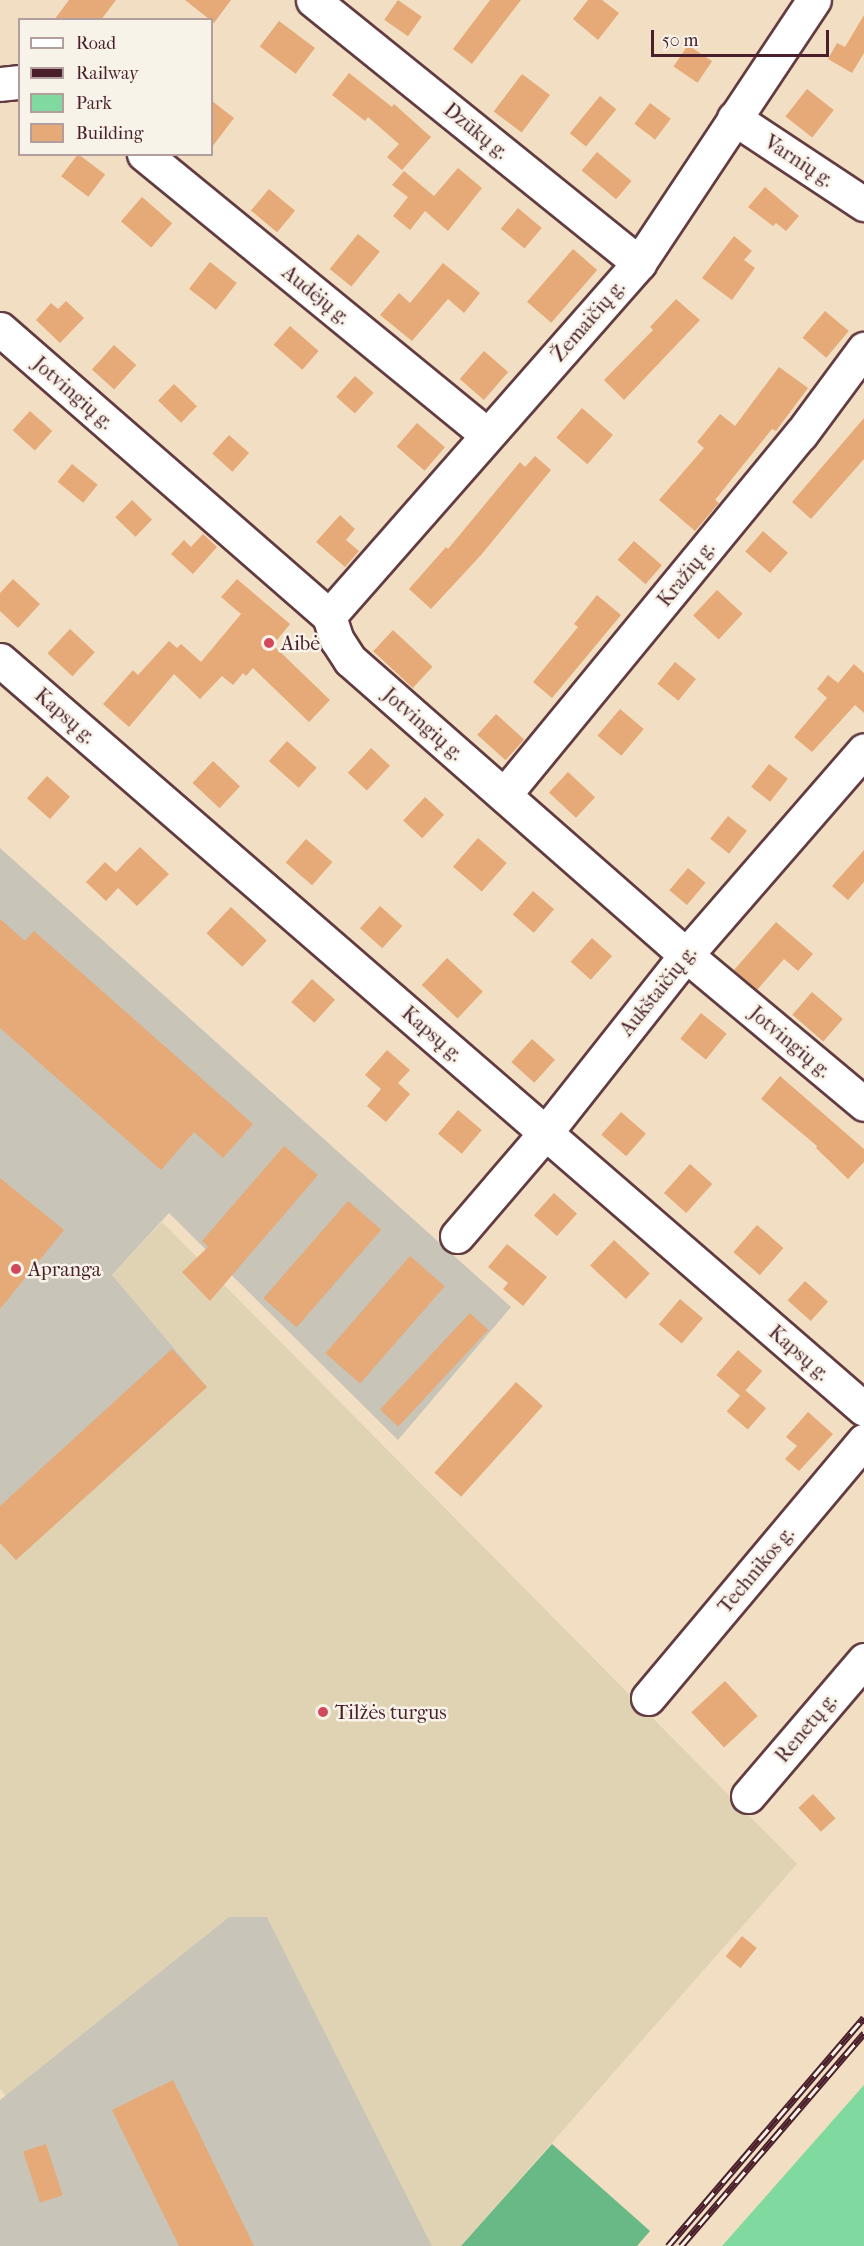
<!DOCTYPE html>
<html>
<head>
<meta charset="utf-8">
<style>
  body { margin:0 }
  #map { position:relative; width:864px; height:2246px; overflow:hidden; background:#f2dfc3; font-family:"IM FELL French Canon",serif }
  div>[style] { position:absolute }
  .built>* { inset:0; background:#e0d3b4 }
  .industrial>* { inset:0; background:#c8c4b8 }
  .green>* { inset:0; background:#80d99e }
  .forest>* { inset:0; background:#68b985 }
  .building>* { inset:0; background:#e5aa77; transform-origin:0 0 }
  .roads { filter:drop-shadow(2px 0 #633c42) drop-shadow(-2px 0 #633c42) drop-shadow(0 2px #633c42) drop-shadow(0 -2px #633c42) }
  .minor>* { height:33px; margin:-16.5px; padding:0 16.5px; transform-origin:16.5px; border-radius:16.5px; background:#fff }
  .rail>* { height:7px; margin-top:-3.5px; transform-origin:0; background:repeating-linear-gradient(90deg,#f7f3e8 0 14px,#4a1f2b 0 28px); box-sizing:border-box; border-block:2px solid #4a1f2b }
  .dots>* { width:16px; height:16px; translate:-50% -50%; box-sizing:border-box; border:3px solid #f7f3e8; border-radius:50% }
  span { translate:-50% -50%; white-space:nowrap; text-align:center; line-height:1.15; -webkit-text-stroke:5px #f7f3e8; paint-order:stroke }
  .street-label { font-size:20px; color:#4a1f2b }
  .poi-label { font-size:20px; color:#4a1f2b }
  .left { translate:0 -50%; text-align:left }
  .legend { position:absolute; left:18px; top:18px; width:195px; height:138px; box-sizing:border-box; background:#f7f3e8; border:2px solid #b29e9c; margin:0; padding:8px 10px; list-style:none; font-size:18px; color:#4a1f2b }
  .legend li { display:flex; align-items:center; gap:12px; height:30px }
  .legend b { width:30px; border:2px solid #b29e9c }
  .scale { position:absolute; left:651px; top:30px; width:178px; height:27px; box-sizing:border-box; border:3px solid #4a1f2b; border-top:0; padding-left:8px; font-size:18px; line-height:21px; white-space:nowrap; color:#4a1f2b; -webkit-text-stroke:4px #f7f3e8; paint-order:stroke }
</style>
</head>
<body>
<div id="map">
  <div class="built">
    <i style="clip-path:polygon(162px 1222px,797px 1864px,461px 2246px,432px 2246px,267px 1917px,229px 1917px,6px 2096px,0 2089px,0 1543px,16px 1560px,207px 1387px,112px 1275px)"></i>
  </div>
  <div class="industrial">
    <i style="clip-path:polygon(0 848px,511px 1307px,398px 1440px,169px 1213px,112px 1275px,207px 1387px,16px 1560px,0 1543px)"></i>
    <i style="clip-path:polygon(229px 1917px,267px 1917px,432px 2246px,0 2246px,0 2100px)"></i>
  </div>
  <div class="green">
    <i style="clip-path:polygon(864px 2085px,864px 2246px,722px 2246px)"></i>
  </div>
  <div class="forest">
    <i style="clip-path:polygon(552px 2144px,650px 2231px,637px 2246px,461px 2246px)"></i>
  </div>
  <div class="building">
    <i style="clip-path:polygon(69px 0,116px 0,101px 20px,54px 20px)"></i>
    <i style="clip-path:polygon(185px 0,231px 0,214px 23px)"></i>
    <i style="left:398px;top:0;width:29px;height:24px;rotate:35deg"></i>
    <i style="clip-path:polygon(490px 0,521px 0,472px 64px,453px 49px)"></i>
    <i style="clip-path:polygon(588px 0,602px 0,619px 13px,598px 40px,573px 19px)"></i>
    <i style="clip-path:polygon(864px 15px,864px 53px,852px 73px,828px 59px,837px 43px,845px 47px)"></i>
    <i style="left:279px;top:21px;width:45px;height:32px;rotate:37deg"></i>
    <i style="left:688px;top:45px;width:29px;height:26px;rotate:34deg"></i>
    <i style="clip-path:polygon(349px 73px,392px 107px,394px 104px,431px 137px,402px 170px,387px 157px,399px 144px,368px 117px,365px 121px,332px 95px)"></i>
    <i style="left:522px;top:74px;width:35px;height:47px;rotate:37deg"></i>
    <i style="left:807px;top:89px;width:34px;height:35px;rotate:38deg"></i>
    <i style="left:600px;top:96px;width:21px;height:48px;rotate:39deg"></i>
    <i style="clip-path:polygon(212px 101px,234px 118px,212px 147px)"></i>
    <i style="left:650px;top:103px;width:26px;height:26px;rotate:37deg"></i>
    <i style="left:597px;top:152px;width:45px;height:24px;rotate:40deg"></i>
    <i style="left:78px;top:154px;width:34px;height:28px;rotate:37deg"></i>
    <i style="clip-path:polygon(458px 168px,482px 188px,448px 231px,425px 211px,410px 230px,393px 216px,408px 197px,392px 185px,404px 171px,434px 196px)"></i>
    <i style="clip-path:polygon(765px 187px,799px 216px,786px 231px,776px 223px,773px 226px,748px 207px)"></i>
    <i style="left:269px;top:189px;width:34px;height:28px;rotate:40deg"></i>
    <i style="left:142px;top:197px;width:40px;height:32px;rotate:41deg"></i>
    <i style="left:518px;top:208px;width:31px;height:27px;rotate:40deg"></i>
    <i style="left:358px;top:234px;width:28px;height:45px;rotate:39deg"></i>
    <i style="clip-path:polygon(734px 236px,752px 251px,744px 260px,755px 268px,732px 300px,702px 278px)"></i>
    <i style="left:573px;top:249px;width:32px;height:70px;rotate:41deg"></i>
    <i style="left:210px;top:262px;width:34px;height:34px;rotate:38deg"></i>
    <i style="clip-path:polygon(443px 263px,480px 293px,464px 313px,448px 299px,412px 341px,380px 315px,399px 293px,410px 303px)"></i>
    <i style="clip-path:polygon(676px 299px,700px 320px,624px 400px,604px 380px,653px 330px,650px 327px)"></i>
    <i style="clip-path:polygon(66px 301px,84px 318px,60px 343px,36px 320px,51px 303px,58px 309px)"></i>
    <i style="left:825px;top:311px;width:31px;height:35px;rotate:40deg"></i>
    <i style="left:290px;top:326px;width:38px;height:25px;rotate:41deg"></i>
    <i style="left:114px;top:345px;width:30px;height:33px;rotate:42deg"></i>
    <i style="left:484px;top:351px;width:32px;height:37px;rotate:41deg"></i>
    <i style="clip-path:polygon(779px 367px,808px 388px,776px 431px,772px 429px,715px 500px,719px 503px,695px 531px,659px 500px,704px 448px,697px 442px,720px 414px,735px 426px)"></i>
    <i style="left:355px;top:376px;width:25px;height:28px;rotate:42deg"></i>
    <i style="left:174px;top:384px;width:32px;height:23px;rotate:44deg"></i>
    <i style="left:582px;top:408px;width:41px;height:39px;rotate:41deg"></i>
    <i style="left:30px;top:411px;width:30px;height:26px;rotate:42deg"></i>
    <i style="clip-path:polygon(864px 418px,864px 459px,811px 519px,792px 502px)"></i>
    <i style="left:417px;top:423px;width:37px;height:31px;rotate:41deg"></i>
    <i style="left:229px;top:435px;width:27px;height:25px;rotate:42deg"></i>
    <i style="clip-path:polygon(535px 456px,551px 470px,481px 555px,431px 609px,409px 589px,446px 547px,448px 549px,520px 462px,525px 467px)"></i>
    <i style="left:72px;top:464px;width:33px;height:23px;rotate:39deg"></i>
    <i style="left:132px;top:500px;width:28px;height:24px;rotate:44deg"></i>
    <i style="clip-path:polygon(340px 515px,355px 529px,346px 540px,359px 551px,345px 567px,316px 542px)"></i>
    <i style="left:763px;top:531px;width:33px;height:27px;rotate:41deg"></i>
    <i style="clip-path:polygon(203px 534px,217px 547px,193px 574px,171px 554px,184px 540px,191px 547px)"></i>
    <i style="left:634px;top:541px;width:37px;height:25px;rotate:41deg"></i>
    <i style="clip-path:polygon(13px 579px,40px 604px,18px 628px,0 611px,0 593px)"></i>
    <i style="clip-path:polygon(237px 579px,290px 624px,273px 645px,330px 700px,309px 722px,253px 668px,246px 676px,243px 673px,233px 685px,222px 676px,200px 699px,174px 674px,129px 727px,103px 704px,133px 670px,138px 675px,169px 641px,177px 648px,181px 644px,201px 662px,241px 614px,221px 597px)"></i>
    <i style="left:717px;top:590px;width:35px;height:35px;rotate:43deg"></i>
    <i style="clip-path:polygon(597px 595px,621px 615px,552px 698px,533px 682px,578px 627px,574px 624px)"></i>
    <i style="left:70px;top:629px;width:34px;height:33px;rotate:43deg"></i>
    <i style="left:393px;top:630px;width:54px;height:29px;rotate:43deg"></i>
    <i style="left:675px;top:662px;width:27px;height:28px;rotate:39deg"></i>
    <i style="clip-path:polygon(854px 664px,864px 673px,864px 713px,855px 705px,812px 752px,794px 737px,827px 698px,817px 689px,828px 675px,838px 683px)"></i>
    <i style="left:620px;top:709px;width:31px;height:35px;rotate:40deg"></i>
    <i style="left:496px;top:714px;width:38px;height:28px;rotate:42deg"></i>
    <i style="left:287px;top:741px;width:40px;height:27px;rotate:42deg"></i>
    <i style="left:371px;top:748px;width:26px;height:34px;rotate:43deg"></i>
    <i style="left:213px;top:761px;width:37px;height:30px;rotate:43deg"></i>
    <i style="left:769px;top:764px;width:24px;height:29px;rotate:38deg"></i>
    <i style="left:568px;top:772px;width:37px;height:28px;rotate:43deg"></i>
    <i style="left:47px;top:776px;width:31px;height:30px;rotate:42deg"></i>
    <i style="left:425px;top:797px;width:26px;height:32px;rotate:43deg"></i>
    <i style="left:728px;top:816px;width:24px;height:29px;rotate:38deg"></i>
    <i style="left:478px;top:838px;width:38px;height:38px;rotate:41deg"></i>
    <i style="left:306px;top:839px;width:35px;height:31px;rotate:41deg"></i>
    <i style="clip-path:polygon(140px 847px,169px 874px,137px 906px,118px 888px,106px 901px,86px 882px,105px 862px,116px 872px)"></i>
    <i style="clip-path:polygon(864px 850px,864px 882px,848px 900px,832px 886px)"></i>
    <i style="left:688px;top:868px;width:23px;height:29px;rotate:40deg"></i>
    <i style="left:533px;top:891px;width:28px;height:31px;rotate:41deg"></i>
    <i style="left:380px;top:906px;width:30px;height:30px;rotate:42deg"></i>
    <i style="left:231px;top:907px;width:49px;height:36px;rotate:43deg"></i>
    <i style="clip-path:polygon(0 919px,25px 941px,34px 931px,253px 1124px,223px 1158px,194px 1132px,161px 1170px,0 1028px)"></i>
    <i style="clip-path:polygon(776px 922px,813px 954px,798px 971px,784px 959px,757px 990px,734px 970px)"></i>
    <i style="left:592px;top:938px;width:27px;height:32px;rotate:42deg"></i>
    <i style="left:447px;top:958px;width:49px;height:37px;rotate:43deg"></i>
    <i style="left:312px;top:979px;width:31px;height:31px;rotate:42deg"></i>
    <i style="left:812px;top:992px;width:41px;height:30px;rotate:41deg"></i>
    <i style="left:701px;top:1013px;width:33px;height:33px;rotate:39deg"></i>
    <i style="left:532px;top:1039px;width:31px;height:31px;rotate:42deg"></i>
    <i style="clip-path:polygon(387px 1050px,410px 1070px,398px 1083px,410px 1094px,386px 1122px,367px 1106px,381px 1089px,365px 1075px)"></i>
    <i style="clip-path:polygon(780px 1076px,864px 1149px,864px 1162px,848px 1179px,816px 1148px,817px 1146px,761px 1099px)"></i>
    <i style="left:458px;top:1110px;width:31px;height:31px;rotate:40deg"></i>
    <i style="left:621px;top:1112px;width:33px;height:30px;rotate:41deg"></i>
    <i style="clip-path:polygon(284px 1146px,318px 1175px,210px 1301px,182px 1272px,208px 1247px,202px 1241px)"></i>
    <i style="left:690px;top:1164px;width:30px;height:39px;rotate:42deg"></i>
    <i style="clip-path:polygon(0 1178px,64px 1230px,0 1309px)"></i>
    <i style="left:554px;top:1193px;width:31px;height:30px;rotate:42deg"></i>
    <i style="left:348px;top:1201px;width:44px;height:129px;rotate:41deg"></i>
    <i style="left:757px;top:1225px;width:35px;height:36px;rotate:41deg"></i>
    <i style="left:614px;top:1240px;width:49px;height:35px;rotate:43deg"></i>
    <i style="clip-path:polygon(507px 1244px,547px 1277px,523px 1306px,503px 1289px,508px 1283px,488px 1267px)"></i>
    <i style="left:410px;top:1256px;width:46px;height:129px;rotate:41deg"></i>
    <i style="left:805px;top:1281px;width:31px;height:26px;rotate:42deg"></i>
    <i style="left:680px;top:1299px;width:30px;height:33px;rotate:40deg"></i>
    <i style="left:470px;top:1313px;width:25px;height:132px;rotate:43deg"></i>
    <i style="clip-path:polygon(172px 1349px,207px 1387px,16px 1560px,0 1543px,0 1506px)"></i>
    <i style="left:738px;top:1350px;width:32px;height:33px;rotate:41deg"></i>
    <i style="left:516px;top:1382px;width:36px;height:122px;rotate:42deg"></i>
    <i style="left:745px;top:1390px;width:28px;height:28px;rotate:41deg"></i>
    <i style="clip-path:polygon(808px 1412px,833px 1434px,799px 1471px,785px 1459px,797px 1446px,786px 1437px)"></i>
    <i style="left:725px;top:1681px;width:48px;height:46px;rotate:47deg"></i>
    <i style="left:813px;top:1794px;width:33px;height:20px;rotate:47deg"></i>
    <i style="left:742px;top:1936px;width:19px;height:26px;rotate:39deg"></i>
    <i style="clip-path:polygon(173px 2080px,254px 2246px,179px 2246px,112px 2110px)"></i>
    <i style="left:46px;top:2144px;width:54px;height:24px;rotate:72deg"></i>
  </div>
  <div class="roads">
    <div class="minor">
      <i style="left:313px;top:0;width:419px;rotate:38.9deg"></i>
      <i style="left:0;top:84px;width:20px;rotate:-6deg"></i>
      <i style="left:734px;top:118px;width:156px;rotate:33.5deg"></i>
      <i style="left:144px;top:154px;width:443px;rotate:39.3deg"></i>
      <i style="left:0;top:329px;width:437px;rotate:41.1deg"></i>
      <i style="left:329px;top:616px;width:25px;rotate:72deg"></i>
      <i style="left:337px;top:640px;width:24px;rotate:57deg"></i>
      <i style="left:350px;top:660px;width:447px;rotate:41.3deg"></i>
      <i style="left:686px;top:955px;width:232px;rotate:39.9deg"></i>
      <i style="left:329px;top:616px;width:470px;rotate:-48.7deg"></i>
      <i style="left:639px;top:263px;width:316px;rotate:-56.4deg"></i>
      <i style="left:0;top:660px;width:1143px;rotate:40.92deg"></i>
      <i style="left:504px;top:795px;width:467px;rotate:-50.6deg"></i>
      <i style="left:801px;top:434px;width:106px;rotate:-53.5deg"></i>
      <i style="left:457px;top:1236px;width:137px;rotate:-49.4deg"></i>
      <i style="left:546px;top:1132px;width:226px;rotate:-51.7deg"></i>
      <i style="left:686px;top:955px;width:271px;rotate:-49deg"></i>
      <i style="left:648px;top:1698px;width:336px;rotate:-50deg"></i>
      <i style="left:748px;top:1796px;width:179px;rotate:-49.5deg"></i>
    </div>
  </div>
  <div class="rail">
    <i style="left:668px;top:2246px;width:301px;rotate:-49.4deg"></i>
    <i style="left:681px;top:2246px;width:281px;rotate:-49.3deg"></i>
  </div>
  <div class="dots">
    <i style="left:269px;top:643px;background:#d1495b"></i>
    <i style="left:16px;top:1269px;background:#d1495b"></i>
    <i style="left:323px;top:1712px;background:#d1495b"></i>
  </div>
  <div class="street-label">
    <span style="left:476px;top:131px;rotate:39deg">Dzūkų g.</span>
    <span style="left:799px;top:161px;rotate:33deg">Varnių g.</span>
    <span style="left:316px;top:295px;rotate:39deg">Audėjų g.</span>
    <span style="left:588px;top:321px;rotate:-49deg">Žemaičių g.</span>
    <span style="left:73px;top:393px;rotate:41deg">Jotvingių g.</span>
    <span style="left:686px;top:574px;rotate:-51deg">Kražių g.</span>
    <span style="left:65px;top:716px;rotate:41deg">Kapsų g.</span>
    <span style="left:423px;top:724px;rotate:41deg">Jotvingių g.</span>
    <span style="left:658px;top:991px;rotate:-51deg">Aukštaičių g.</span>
    <span style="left:432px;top:1034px;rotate:41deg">Kapsų g.</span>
    <span style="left:790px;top:1042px;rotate:40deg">Jotvingių g.</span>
    <span style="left:799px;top:1353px;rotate:41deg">Kapsų g.</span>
    <span style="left:756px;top:1570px;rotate:-50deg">Technikos g.</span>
    <span style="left:806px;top:1728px;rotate:-50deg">Renetų g.</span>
  </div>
  <div class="poi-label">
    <span class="left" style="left:281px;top:643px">Aibė</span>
    <span class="left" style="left:28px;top:1269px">Apranga</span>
    <span class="left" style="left:335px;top:1712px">Tilžės turgus</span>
  </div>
  <ul class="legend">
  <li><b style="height:8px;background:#fff"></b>Road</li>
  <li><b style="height:8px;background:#4a1f2b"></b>Railway</li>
  <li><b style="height:16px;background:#80d99e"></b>Park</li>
  <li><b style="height:16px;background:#e5aa77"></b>Building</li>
  </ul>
  <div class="scale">50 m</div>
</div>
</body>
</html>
